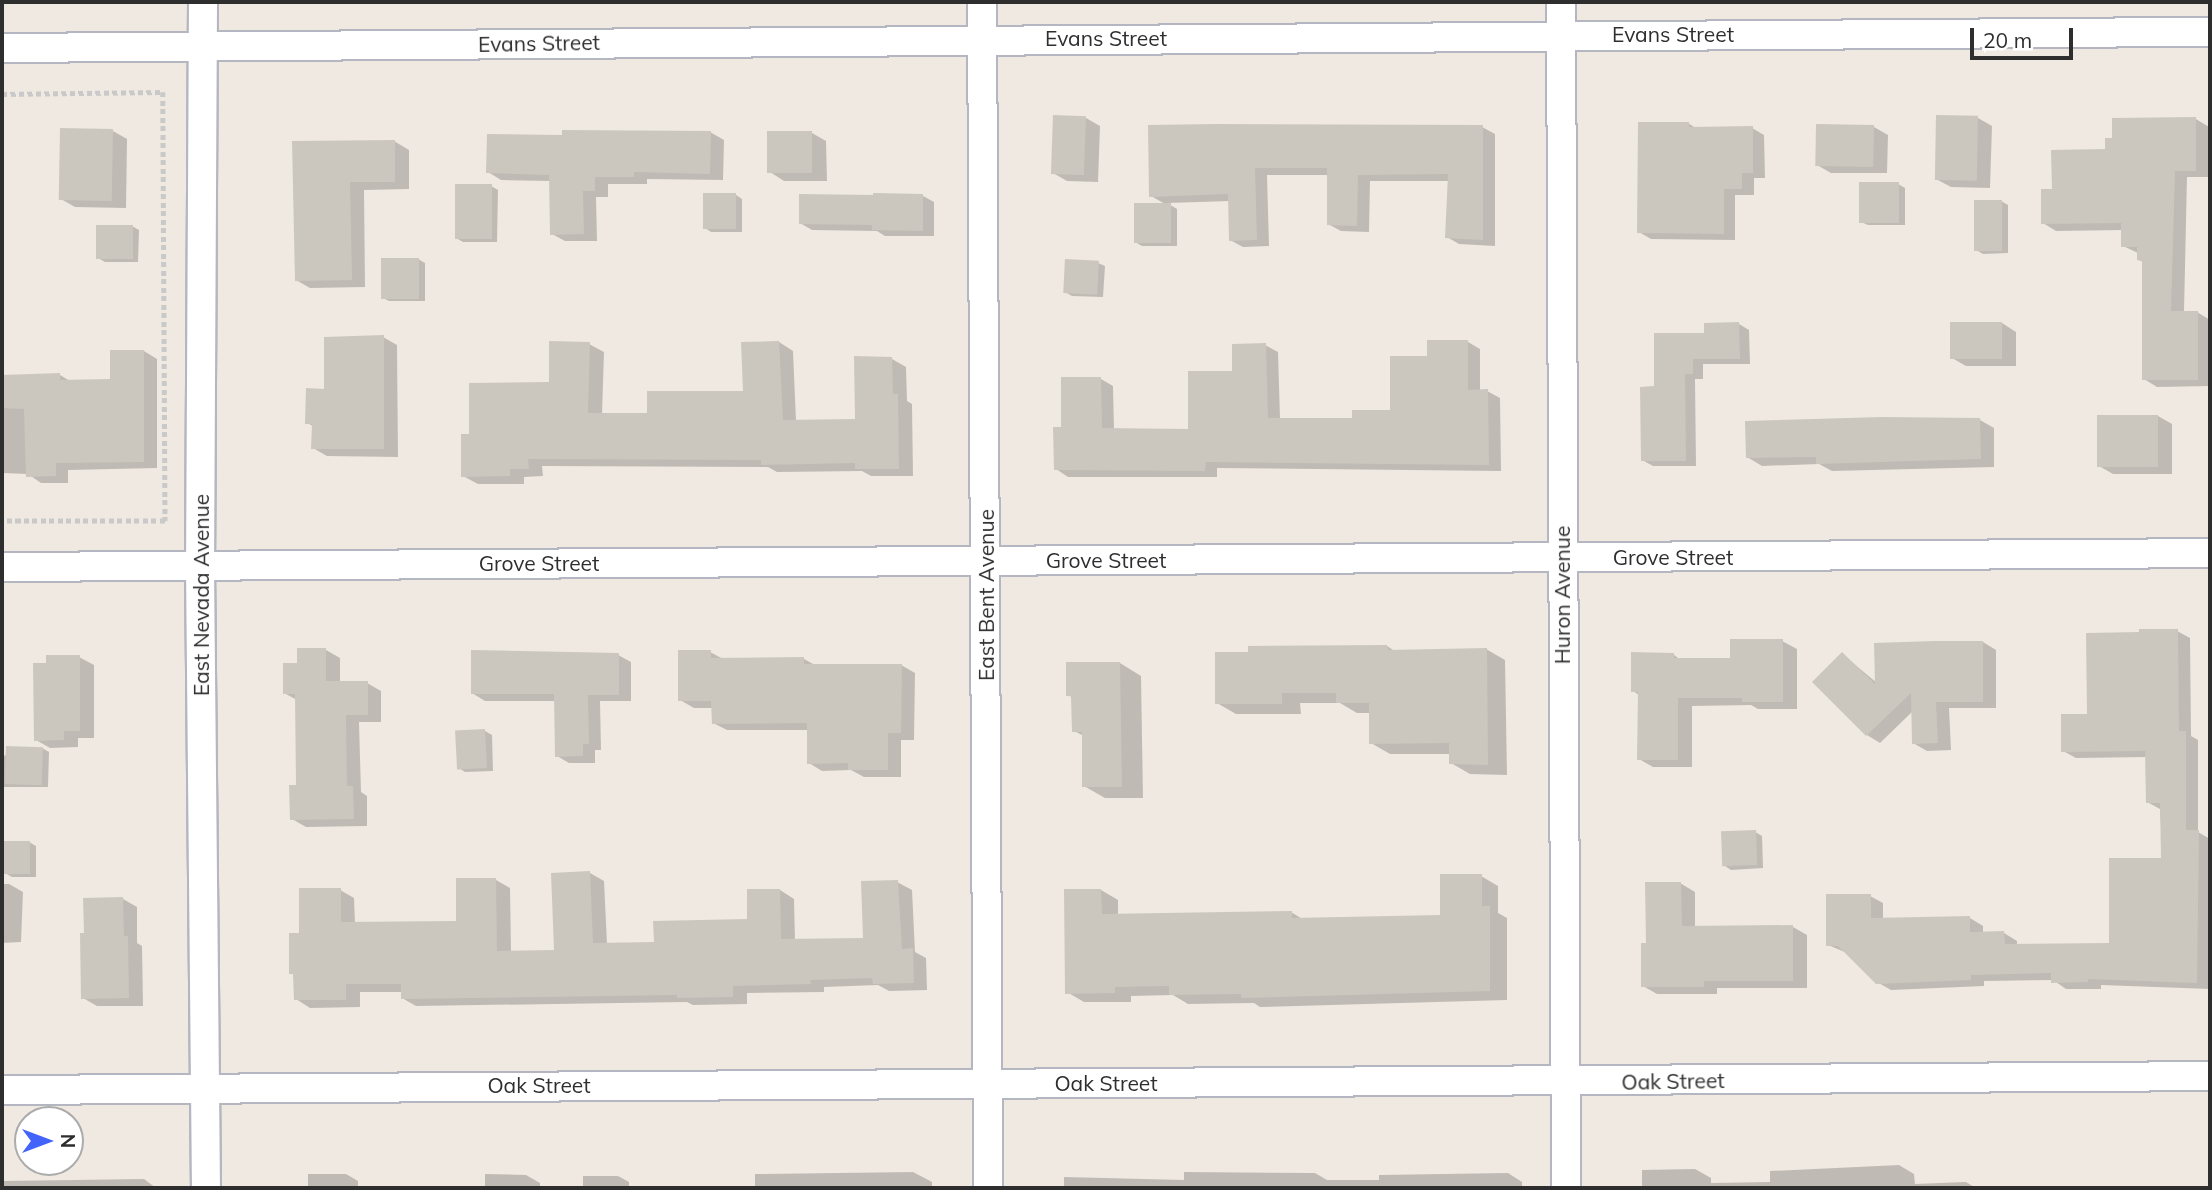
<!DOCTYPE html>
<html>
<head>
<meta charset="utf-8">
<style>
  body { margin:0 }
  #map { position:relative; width:2212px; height:1190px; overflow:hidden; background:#efe9e1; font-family:Mulish,sans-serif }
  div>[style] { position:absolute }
  .shadow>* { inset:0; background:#0003 }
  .building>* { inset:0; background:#cbc7bf; transform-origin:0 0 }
  .path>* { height:4.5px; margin-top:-2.25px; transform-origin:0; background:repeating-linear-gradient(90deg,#c9c9c9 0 5px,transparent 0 8.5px) }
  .roads { filter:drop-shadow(2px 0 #b4b7c1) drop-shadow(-2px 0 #b4b7c1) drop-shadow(0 2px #b4b7c1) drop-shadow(0 -2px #b4b7c1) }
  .street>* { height:28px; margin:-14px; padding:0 14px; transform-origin:14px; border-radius:14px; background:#fff }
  span { translate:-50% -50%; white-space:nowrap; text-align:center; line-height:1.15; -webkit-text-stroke:5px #fff; paint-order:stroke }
  .street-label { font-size:21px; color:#2e2e2e }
  .frame { position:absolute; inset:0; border:4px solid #2e2e2e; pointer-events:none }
  .north { position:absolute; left:14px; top:1106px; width:70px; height:70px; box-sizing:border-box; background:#fff; border:2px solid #ababab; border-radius:50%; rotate:90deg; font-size:19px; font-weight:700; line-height:28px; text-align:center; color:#2e2e2e }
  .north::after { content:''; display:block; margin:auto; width:24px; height:32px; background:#4264fb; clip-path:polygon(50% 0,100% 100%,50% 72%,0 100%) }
  .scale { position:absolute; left:1970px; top:28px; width:103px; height:32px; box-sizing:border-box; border:4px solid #2e2e2e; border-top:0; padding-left:9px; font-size:21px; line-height:24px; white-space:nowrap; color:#2e2e2e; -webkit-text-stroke:5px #fff; paint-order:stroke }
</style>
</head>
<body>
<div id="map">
  <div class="shadow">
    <i style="clip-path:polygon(1086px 118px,1100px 126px,1098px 182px,1067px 181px,1053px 173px)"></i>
    <i style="clip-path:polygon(1978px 118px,1992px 126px,1990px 188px,1951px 187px,1936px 179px)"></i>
    <i style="clip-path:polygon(2196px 119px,2209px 127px,2209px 177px,2187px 177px,2184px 312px,2197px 312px,2210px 320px,2210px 386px,2157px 387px,2144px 379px,2144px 263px,2138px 259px,2138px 253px,2123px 246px,2123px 230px,2056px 231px,2043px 223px,2054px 191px,2107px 151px)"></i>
    <i style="clip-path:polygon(1688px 123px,1697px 129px,1752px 128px,1764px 135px,1765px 178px,1754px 178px,1754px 195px,1735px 195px,1735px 240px,1651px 239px,1639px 232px)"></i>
    <i style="clip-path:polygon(1150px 127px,1482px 127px,1495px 134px,1495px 246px,1459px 244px,1447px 237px,1450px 181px,1370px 181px,1369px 232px,1341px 231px,1328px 224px,1329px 175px,1267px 175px,1269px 246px,1243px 247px,1230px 240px,1230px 201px,1167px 203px,1177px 209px,1177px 246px,1142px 246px,1135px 242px,1167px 205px,1151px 196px)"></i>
    <i style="clip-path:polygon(1874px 127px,1888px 135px,1887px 173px,1831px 173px,1817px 165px)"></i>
    <i style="clip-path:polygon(62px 130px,113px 131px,127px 139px,126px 208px,75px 207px,61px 199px)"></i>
    <i style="clip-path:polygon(710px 132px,724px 140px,723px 180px,647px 179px,647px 184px,608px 184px,608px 197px,596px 197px,597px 241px,565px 241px,552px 234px,551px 181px,501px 180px,488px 172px,563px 137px)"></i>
    <i style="clip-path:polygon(812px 133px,826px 141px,827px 181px,784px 181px,770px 172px)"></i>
    <i style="clip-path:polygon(394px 141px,409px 150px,409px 189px,364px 190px,365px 287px,310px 288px,296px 280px,294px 143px)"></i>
    <i style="clip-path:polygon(1898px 184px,1905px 188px,1905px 225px,1868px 225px,1861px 222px)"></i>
    <i style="clip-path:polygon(491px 186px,498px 190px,497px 242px,463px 242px,456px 238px)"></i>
    <i style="clip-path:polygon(736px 195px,742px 199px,742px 232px,711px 232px,705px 228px)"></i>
    <i style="clip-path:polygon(923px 196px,934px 202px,934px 236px,885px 236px,877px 231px,812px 230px,800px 223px)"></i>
    <i style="clip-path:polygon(2001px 201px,2008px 205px,2008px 253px,1983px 254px,1976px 250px)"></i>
    <i style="clip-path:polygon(132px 226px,139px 230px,138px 262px,105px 262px,98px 258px)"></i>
    <i style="clip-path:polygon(418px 259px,425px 263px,425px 301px,389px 301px,383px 298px)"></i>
    <i style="clip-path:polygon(1098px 263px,1105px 266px,1103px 297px,1072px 296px,1065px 292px)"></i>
    <i style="clip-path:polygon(2002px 323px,2016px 332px,2016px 366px,1966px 366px,1952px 358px)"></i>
    <i style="clip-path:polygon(1739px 324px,1749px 330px,1750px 364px,1703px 364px,1703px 379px,1695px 379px,1696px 466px,1653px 466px,1642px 460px,1656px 388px,1706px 335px)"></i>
    <i style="clip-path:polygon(383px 337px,397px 345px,398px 457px,327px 456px,313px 448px,313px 426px,307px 423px,326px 390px)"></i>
    <i style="clip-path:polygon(779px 342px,793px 351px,796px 421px,857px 420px,892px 359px,906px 367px,907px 401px,912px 404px,913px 476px,871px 476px,862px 471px,777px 472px,768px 467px,542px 466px,543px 476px,524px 477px,524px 484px,478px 484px,463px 476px,471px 436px,550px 383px,589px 344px,604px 352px,602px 415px,649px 415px,745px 393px)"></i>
    <i style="clip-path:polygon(1429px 342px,1468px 342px,1480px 349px,1480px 391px,1487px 391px,1500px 398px,1501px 471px,1217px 468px,1217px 477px,1068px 477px,1056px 469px,1063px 429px,1101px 379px,1113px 386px,1114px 430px,1189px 431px,1234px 373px,1265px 345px,1278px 352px,1280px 419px,1353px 420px,1392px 411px,1429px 358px)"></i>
    <i style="clip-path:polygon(144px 351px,157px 359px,157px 468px,68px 470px,68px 483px,41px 483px,28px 474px,2px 473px,2px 377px,60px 375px,70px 381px,112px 380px)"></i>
    <i style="clip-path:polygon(2158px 416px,2172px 424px,2172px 474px,2113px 474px,2099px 466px)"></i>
    <i style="clip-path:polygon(1980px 420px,1994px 428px,1994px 467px,1832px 471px,1819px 464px,1762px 466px,1747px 457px)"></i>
    <i style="clip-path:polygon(2177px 631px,2190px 638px,2191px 736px,2198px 740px,2198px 832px,2210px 839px,2210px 989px,2101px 985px,2101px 989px,2066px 989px,2053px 980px,1984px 981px,1984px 986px,1891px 990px,1877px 982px,1847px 953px,1828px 945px,1870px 896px,1883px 903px,1883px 919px,1970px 918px,1983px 926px,1983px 933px,2004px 933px,2017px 941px,2017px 946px,2111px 944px,2163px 859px,2160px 809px,2147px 802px,2147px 757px,2076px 758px,2063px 751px,2089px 716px)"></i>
    <i style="clip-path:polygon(1782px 641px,1797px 649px,1797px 709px,1758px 709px,1751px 705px,1692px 706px,1692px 767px,1653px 767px,1639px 759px,1639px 695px,1633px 691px,1674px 655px,1681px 660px,1732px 660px)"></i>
    <i style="clip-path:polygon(1983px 642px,1996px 650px,1996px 708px,1949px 708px,1951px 750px,1927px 751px,1913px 743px,1913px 711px,1880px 743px,1867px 735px,1842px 654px,1877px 683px)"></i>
    <i style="clip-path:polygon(1387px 646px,1396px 652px,1486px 649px,1505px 660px,1507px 775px,1470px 774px,1451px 763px,1451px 754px,1390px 754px,1371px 743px,1371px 713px,1357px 713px,1340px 703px,1300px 703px,1301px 714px,1236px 714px,1217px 703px)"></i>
    <i style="clip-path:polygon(299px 650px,326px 650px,340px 658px,340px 683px,367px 683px,381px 691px,381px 722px,359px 722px,361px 792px,367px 796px,367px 826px,306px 827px,292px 819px,298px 786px,297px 700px,284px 693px,299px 665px)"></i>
    <i style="clip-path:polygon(710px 652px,725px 660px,804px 659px,815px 665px,901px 665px,915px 673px,914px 740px,901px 740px,901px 777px,864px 777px,851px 770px,822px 771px,809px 763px,808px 730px,727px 730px,713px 723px,713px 708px,694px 708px,680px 700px)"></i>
    <i style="clip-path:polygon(618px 655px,631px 662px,631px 701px,600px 701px,601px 750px,595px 750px,595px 763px,569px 763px,557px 756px,556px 701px,485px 701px,472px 693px)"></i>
    <i style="clip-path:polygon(79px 657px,94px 665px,94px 738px,78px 738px,78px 747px,50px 748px,36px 740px,48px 665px)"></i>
    <i style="clip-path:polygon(1120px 663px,1141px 676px,1143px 798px,1105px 798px,1084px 786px,1084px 736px,1074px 731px,1073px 698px,1068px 695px)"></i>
    <i style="clip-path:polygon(485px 731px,492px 735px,493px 771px,465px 772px,459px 768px)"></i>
    <i style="clip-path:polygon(42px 748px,49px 752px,48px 787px,2px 787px,2px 756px)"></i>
    <i style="clip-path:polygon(1755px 832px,1762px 836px,1763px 868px,1731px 870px,1725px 866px)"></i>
    <i style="clip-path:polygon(29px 842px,36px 846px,36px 877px,12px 877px,5px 873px)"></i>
    <i style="clip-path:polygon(590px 873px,604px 881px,607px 944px,656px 944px,749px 921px,780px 890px,794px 899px,795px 941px,864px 939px,897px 882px,912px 890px,915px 952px,926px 958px,927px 990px,889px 991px,878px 985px,824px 987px,824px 992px,747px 993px,747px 1004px,693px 1005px,687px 1002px,416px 1006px,402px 998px,402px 992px,360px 992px,360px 1007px,310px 1008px,296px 999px,301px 935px,340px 890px,354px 898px,355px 924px,458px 923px,496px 880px,510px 888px,511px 952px,556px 952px)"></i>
    <i style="clip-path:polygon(1481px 876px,1498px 886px,1498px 913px,1507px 918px,1507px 1000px,1260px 1007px,1254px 1003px,1188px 1004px,1173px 995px,1131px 996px,1131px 1002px,1084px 1002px,1067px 992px,1101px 890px,1118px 900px,1118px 916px,1291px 912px,1304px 920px,1442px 916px)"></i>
    <i style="clip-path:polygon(1680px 883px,1695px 892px,1695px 927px,1793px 927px,1807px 935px,1807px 988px,1717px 988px,1717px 994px,1657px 994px,1643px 986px,1648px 945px)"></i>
    <i style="clip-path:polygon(2px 884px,9px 884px,23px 892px,21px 942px,2px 943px)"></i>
    <i style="clip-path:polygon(123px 899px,137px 907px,137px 943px,142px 946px,143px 1006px,97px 1006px,83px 998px,86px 935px)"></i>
    <i style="clip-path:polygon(1899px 1165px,1914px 1174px,1915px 1184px,1966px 1182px,1976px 1188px,1642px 1188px,1642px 1170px,1695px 1169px,1711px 1178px,1711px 1183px,1770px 1182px,1770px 1171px)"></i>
    <i style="clip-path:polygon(913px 1172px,932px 1182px,932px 1188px,755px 1188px,755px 1174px)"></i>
    <i style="clip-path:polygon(1184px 1172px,1315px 1173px,1327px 1180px,1379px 1180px,1379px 1175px,1508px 1173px,1522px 1182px,1522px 1188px,1064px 1188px,1064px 1177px,1184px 1180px)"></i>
    <i style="clip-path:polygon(308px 1174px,346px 1174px,358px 1181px,358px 1188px,308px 1188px)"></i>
    <i style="clip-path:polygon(485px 1174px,526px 1175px,540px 1183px,540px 1188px,485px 1188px)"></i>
    <i style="clip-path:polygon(583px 1176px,618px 1176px,629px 1182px,629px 1188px,583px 1188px)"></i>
    <i style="clip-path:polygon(144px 1179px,156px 1188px,2px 1188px,2px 1181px)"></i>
  </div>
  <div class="building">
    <i style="left:1053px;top:115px;width:33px;height:59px;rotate:2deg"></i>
    <i style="left:1936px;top:115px;width:42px;height:65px;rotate:1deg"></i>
    <i style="clip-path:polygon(2196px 117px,2196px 171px,2175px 171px,2171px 311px,2198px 311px,2198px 380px,2142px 380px,2142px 261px,2137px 260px,2137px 247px,2121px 247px,2121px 223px,2041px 224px,2041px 189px,2052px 189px,2051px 150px,2105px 149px,2105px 138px,2112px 138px,2112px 118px)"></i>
    <i style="clip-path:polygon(1638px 122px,1689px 122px,1689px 127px,1753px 126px,1753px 173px,1742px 173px,1742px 189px,1724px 189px,1724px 234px,1637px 233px)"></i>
    <i style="clip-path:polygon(1216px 124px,1483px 125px,1483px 240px,1445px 238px,1448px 174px,1358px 175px,1357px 226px,1327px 225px,1327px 168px,1255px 168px,1257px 240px,1229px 241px,1228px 194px,1149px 197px,1148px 125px)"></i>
    <i style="left:1816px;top:124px;width:58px;height:42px;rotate:1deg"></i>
    <i style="left:60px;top:128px;width:53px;height:72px;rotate:1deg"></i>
    <i style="clip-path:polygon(562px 130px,711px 131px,710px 174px,634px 172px,634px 177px,595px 177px,595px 191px,583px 191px,584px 234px,550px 235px,549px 175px,486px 173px,487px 134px,562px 135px)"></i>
    <i style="left:767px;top:131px;width:45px;height:42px"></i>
    <i style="clip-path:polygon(395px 140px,395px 182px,350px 182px,352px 280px,295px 281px,292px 141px)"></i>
    <i style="left:1859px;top:182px;width:40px;height:41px"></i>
    <i style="left:455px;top:184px;width:37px;height:55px"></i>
    <i style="left:736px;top:193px;width:36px;height:33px;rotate:90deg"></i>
    <i style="clip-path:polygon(873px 193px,923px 194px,923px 231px,872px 230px,872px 225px,799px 224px,799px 194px,873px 195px)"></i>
    <i style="left:1974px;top:200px;width:28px;height:51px"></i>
    <i style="left:1134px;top:203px;width:37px;height:40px"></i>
    <i style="left:96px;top:225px;width:37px;height:34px"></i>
    <i style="left:381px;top:258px;width:38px;height:41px"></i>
    <i style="left:1065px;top:259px;width:34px;height:34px;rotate:3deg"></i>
    <i style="clip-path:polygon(1739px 322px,1740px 359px,1693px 359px,1693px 374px,1685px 374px,1686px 461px,1641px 461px,1640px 387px,1654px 386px,1654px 333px,1704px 333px,1704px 323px)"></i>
    <i style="left:1950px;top:322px;width:52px;height:37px"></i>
    <i style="clip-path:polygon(384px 335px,384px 449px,311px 449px,312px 424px,305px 424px,306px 388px,324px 389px,324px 337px)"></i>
    <i style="clip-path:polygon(1427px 340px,1468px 340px,1468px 390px,1488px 389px,1489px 465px,1206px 462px,1205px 471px,1054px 470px,1053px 427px,1061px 427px,1061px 377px,1101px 377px,1102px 428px,1188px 429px,1188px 371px,1232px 371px,1232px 344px,1266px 343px,1268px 418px,1352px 418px,1352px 410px,1390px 410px,1390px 356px,1427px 356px)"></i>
    <i style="clip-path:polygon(549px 341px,590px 342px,588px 413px,647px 413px,647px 391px,743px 391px,741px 342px,779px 341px,783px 420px,855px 419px,854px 356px,892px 357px,893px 394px,898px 394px,899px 469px,855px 469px,855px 463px,761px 465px,761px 460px,528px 459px,529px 469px,510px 469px,510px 476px,461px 477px,461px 434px,469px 434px,469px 383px,549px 382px)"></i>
    <i style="clip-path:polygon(110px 350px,144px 350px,144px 462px,56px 463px,56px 476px,26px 477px,24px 409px,2px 408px,2px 375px,60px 373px,60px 380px,110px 379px)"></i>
    <i style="left:2097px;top:415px;width:61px;height:52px"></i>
    <i style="clip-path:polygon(1882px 417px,1980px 418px,1981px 459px,1816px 464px,1816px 457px,1746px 458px,1745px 421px)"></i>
    <i style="clip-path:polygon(2139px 629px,2178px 629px,2179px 731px,2186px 731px,2186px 830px,2199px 830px,2197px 983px,2088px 979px,2088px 982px,2051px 983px,2051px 973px,1971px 975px,1971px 980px,1876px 984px,1838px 946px,1826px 946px,1826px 894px,1871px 894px,1871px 918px,1970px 916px,1970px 932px,2004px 931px,2005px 944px,2109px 943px,2109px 858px,2161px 858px,2160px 803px,2146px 803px,2145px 751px,2061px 752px,2061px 714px,2087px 714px,2086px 633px,2139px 632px)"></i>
    <i style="clip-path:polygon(1730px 639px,1783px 639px,1783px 702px,1742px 702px,1742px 698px,1678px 698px,1678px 760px,1637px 760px,1638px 692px,1631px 692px,1631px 652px,1674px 653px,1674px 658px,1730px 658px)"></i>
    <i style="clip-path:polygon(1934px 641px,1983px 641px,1983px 702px,1936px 702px,1938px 743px,1912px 744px,1911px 693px,1866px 736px,1812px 682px,1842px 652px,1875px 684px,1874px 643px)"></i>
    <i style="clip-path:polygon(1387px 645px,1388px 650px,1487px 648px,1488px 765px,1449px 764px,1449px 743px,1369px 744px,1369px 703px,1336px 703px,1336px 693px,1282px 693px,1282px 704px,1215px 704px,1215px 652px,1248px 652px,1248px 646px)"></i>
    <i style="clip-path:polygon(297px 648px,326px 648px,326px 681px,368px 681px,368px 715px,346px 715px,347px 786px,353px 786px,354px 819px,290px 820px,289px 785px,296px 785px,295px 694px,283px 694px,283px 663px,297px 663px)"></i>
    <i style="clip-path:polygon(471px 650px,619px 653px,619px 695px,588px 695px,589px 744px,583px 744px,583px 756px,555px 757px,554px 694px,471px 694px)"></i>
    <i style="clip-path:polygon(678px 650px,711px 650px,711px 658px,804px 657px,804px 664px,902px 664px,901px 733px,888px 733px,888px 770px,848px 770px,848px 763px,807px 764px,807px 723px,712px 724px,711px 701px,678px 701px)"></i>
    <i style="clip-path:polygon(46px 655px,80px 655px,80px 731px,64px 731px,64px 740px,34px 741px,33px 663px,46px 663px)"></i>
    <i style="clip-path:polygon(1066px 662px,1120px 662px,1122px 787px,1082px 787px,1082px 732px,1072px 732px,1071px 696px,1066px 696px)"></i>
    <i style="left:485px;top:729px;width:39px;height:30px;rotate:87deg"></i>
    <i style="left:6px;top:746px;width:37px;height:38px;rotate:2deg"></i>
    <i style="left:1756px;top:830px;width:35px;height:35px;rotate:88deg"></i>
    <i style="left:4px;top:841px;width:26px;height:33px"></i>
    <i style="clip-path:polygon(590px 871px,593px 943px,654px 942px,653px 921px,747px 919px,747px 889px,780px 889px,781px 939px,863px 938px,861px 881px,898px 880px,902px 949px,913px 948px,914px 983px,873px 984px,872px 978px,810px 980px,811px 984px,733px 986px,733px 997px,677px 998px,677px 995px,401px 999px,401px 984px,346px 984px,346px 1000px,294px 1000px,293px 974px,289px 974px,289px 933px,299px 933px,299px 888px,341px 888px,341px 922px,456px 921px,456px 878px,496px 878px,497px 951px,554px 950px,551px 873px)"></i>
    <i style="clip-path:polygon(1440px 874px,1482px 874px,1482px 906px,1490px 906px,1490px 991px,1241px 998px,1241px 994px,1169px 995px,1169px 986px,1115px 987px,1115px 993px,1065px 994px,1064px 889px,1101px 889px,1102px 914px,1292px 911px,1292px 918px,1440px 915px)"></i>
    <i style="clip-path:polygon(1645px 882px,1681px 882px,1682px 926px,1793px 925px,1793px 981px,1704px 981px,1704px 987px,1641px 987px,1641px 943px,1646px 943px)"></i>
    <i style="clip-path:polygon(123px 897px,124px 936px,128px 936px,129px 998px,81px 999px,80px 933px,84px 933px,83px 898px)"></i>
  </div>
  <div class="path">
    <i style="left:2px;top:94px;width:161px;rotate:-0.7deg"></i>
    <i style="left:163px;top:92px;width:429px;rotate:89.7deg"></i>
    <i style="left:165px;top:521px;width:163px;rotate:180deg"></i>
  </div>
  <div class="roads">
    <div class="street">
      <i style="left:203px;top:2px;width:564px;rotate:90.3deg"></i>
      <i style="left:200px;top:566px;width:622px;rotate:89.45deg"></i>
      <i style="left:982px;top:2px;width:1186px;rotate:89.71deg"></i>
      <i style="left:1561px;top:2px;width:1186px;rotate:89.76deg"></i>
      <i style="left:2px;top:48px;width:2208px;rotate:-0.42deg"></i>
      <i style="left:2px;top:567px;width:2208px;rotate:-0.36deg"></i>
      <i style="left:2px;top:1090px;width:2208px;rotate:-0.36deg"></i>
    </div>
  </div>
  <div class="street-label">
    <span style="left:1673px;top:34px">Evans Street</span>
    <span style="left:1106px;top:38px">Evans Street</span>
    <span style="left:539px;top:43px;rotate:-1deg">Evans Street</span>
    <span style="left:1673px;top:557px">Grove Street</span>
    <span style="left:1106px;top:560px">Grove Street</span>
    <span style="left:539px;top:563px">Grove Street</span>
    <span style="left:201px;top:595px;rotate:-90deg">East Nevada Avenue</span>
    <span style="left:986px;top:595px;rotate:-90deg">East Bent Avenue</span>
    <span style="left:1562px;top:595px;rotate:-90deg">Huron Avenue</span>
    <span style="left:1673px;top:1081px;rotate:-1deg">Oak Street</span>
    <span style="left:1106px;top:1083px">Oak Street</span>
    <span style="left:539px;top:1085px">Oak Street</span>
  </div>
  <div class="frame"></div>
  <div class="north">N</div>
  <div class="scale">20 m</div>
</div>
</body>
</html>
